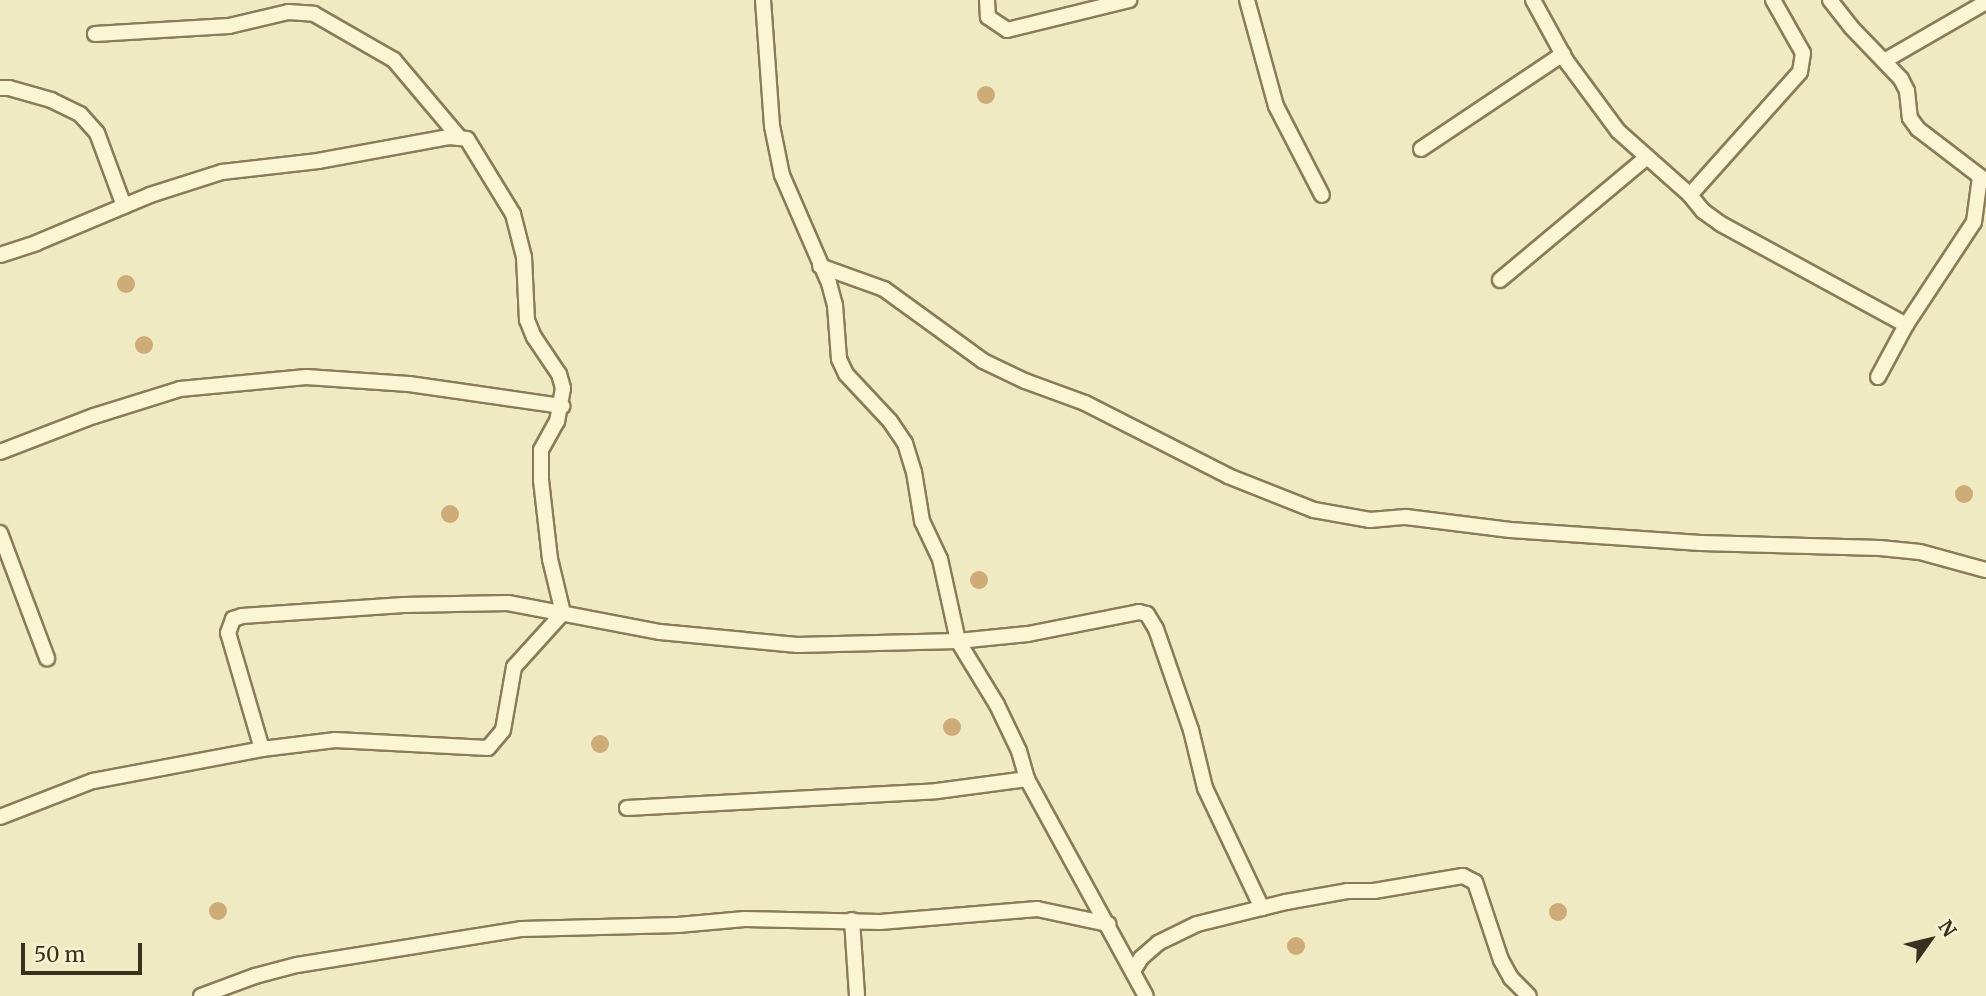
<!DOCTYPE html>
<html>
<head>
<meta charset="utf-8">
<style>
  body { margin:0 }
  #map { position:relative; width:1986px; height:996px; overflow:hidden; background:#efeac2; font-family:Merriweather,serif }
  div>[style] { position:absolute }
  .building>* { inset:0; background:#ceac77 }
  .round { border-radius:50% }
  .roads { filter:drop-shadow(2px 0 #897c59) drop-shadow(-2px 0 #897c59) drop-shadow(0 2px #897c59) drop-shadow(0 -2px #897c59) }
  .minor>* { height:14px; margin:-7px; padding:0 7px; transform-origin:7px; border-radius:7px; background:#faf6d5 }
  span { translate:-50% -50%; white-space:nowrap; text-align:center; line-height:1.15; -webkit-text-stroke:5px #f6f3d2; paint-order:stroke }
  .north { position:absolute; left:1895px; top:905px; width:70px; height:70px; -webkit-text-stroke:5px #f6f3d2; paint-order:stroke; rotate:56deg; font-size:19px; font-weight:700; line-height:28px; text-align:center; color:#39301d }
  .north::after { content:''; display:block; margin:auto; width:24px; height:32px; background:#39301d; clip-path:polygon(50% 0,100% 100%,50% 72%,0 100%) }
  .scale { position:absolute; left:21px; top:943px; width:121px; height:32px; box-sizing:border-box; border:4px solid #39301d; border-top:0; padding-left:9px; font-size:21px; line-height:24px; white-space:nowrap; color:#39301d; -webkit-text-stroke:5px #f6f3d2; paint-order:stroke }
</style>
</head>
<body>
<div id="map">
  <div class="building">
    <i class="round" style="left:977px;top:86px;width:18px;height:18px"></i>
    <i class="round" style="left:117px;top:275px;width:18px;height:18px"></i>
    <i class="round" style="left:135px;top:336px;width:18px;height:18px"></i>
    <i class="round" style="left:1955px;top:485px;width:18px;height:18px"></i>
    <i class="round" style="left:441px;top:505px;width:18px;height:18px"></i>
    <i class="round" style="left:970px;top:571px;width:18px;height:18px"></i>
    <i class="round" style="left:943px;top:718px;width:18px;height:18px"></i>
    <i class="round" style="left:591px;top:735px;width:18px;height:18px"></i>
    <i class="round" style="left:209px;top:902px;width:18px;height:18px"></i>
    <i class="round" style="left:1549px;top:903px;width:18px;height:18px"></i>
    <i class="round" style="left:1287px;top:937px;width:18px;height:18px"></i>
  </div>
  <div class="roads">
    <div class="minor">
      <i style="left:763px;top:0;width:126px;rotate:85.9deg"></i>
      <i style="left:772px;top:126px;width:50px;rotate:78.5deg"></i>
      <i style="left:782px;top:175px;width:118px;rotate:66.5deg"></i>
      <i style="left:829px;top:283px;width:23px;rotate:75deg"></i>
      <i style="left:835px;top:305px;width:54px;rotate:85.8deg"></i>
      <i style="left:839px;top:359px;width:17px;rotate:65deg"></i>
      <i style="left:846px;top:374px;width:64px;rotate:46.9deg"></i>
      <i style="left:890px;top:421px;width:27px;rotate:56deg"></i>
      <i style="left:905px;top:443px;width:30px;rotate:73deg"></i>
      <i style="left:914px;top:472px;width:50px;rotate:80.7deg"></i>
      <i style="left:922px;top:521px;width:42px;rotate:64.7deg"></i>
      <i style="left:940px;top:559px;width:84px;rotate:77.6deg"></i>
      <i style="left:958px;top:641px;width:75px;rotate:58.6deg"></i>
      <i style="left:997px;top:705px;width:51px;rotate:64.4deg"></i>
      <i style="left:1019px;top:751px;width:29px;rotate:74deg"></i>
      <i style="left:1027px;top:779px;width:247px;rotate:61.3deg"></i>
      <i style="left:987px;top:0;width:17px;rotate:87deg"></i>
      <i style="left:988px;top:17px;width:23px;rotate:34deg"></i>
      <i style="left:1007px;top:30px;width:126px;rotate:-13.8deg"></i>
      <i style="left:1247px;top:0;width:110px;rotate:74.7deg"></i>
      <i style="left:1276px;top:106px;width:100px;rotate:62.7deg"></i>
      <i style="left:1533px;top:0;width:71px;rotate:61.3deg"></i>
      <i style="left:1567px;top:62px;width:86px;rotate:53.5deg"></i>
      <i style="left:1618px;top:131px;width:96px;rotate:41.6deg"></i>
      <i style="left:1690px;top:195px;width:21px;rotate:51deg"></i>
      <i style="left:1703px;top:211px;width:22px;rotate:36deg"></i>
      <i style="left:1721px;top:224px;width:211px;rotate:28.6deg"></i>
      <i style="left:1830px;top:0;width:34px;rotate:52deg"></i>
      <i style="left:1851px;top:27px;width:72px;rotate:46.1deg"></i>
      <i style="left:1901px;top:79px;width:13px;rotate:63deg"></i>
      <i style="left:1907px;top:91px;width:27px;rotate:84deg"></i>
      <i style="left:1910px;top:118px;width:14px;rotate:54deg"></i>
      <i style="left:1918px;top:129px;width:86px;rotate:37.4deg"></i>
      <i style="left:95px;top:34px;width:134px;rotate:-3.4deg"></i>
      <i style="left:229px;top:26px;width:61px;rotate:-13.3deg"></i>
      <i style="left:288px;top:12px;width:26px;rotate:4deg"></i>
      <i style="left:314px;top:14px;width:92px;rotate:29.9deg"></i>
      <i style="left:394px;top:60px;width:99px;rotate:49.9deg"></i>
      <i style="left:1884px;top:61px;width:118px;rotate:-30deg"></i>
      <i style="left:0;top:88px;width:9px"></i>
      <i style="left:9px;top:88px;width:44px;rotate:15.9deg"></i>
      <i style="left:51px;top:100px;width:32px;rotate:26deg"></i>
      <i style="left:80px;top:114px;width:25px;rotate:48deg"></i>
      <i style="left:97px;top:133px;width:78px;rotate:69.7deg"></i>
      <i style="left:1421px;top:149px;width:171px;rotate:-33.8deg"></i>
      <i style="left:1690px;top:195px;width:165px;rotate:-48.2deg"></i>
      <i style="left:1800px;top:72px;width:19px;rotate:-81deg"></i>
      <i style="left:1803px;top:53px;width:61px;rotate:-119.5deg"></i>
      <i style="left:0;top:255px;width:38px;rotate:-18deg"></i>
      <i style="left:36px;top:243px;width:124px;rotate:-22.8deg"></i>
      <i style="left:150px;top:195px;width:76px;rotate:-17.7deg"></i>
      <i style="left:222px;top:172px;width:97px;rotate:-6.5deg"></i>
      <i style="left:318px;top:161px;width:133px;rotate:-10.4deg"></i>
      <i style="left:449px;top:137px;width:18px;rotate:6deg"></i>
      <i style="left:467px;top:139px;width:88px;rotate:58.5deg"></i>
      <i style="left:513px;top:214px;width:44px;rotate:75.7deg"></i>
      <i style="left:524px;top:257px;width:63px;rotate:87.3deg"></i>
      <i style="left:527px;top:320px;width:18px;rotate:68deg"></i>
      <i style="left:534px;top:337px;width:45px;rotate:56deg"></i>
      <i style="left:559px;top:374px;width:15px;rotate:74deg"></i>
      <i style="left:563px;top:388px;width:34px;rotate:100deg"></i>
      <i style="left:557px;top:421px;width:33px;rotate:119deg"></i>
      <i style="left:541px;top:450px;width:30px;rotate:90deg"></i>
      <i style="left:541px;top:480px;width:80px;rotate:83.5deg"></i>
      <i style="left:550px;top:559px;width:56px;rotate:76.5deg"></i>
      <i style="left:820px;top:266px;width:68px;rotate:19.8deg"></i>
      <i style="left:884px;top:289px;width:122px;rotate:36deg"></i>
      <i style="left:983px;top:361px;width:47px;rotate:25.5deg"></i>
      <i style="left:1025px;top:381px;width:64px;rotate:20.1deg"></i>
      <i style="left:1085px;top:403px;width:161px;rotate:27deg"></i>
      <i style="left:1228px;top:476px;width:92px;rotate:21.6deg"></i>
      <i style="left:1314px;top:510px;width:57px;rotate:10.1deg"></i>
      <i style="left:1370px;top:520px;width:36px;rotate:-5deg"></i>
      <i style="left:1406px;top:517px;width:105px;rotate:7.1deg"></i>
      <i style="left:1510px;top:530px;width:191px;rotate:3.9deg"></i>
      <i style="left:1701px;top:543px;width:179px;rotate:1.6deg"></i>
      <i style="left:1880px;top:548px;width:40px;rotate:5.7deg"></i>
      <i style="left:1920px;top:552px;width:68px;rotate:15.3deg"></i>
      <i style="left:1500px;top:280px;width:190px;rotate:-39.9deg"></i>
      <i style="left:1878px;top:377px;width:59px;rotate:-61.7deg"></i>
      <i style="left:1906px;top:325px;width:123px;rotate:-56.6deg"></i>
      <i style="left:1974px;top:222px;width:45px;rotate:-82.4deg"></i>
      <i style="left:0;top:452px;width:101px;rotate:-21deg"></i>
      <i style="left:94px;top:416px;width:90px;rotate:-17.4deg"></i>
      <i style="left:180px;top:389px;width:127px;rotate:-5.4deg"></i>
      <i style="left:306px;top:377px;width:103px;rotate:3.9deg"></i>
      <i style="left:409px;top:384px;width:155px;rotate:8.2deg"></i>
      <i style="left:0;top:533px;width:134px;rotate:69.4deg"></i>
      <i style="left:262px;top:749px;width:121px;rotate:-106.3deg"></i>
      <i style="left:228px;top:633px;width:15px;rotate:-70deg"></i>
      <i style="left:233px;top:619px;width:9px;rotate:-18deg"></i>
      <i style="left:242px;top:616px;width:162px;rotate:-3.9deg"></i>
      <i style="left:404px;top:605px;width:104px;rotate:-1.1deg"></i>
      <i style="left:508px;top:603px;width:155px;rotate:10.8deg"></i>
      <i style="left:660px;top:632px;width:138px;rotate:5.4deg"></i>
      <i style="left:797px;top:645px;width:161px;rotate:-1.4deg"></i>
      <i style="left:958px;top:641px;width:70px;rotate:-5.7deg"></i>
      <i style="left:1028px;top:634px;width:113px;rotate:-11.2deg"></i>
      <i style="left:1139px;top:612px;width:8px;rotate:14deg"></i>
      <i style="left:1147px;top:614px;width:17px;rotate:59deg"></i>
      <i style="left:1156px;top:629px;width:107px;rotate:70.9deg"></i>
      <i style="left:1191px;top:730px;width:60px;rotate:76.4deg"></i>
      <i style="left:1205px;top:788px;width:133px;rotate:64.6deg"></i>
      <i style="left:627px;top:808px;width:310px;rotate:-3.1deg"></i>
      <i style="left:937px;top:791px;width:91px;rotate:-7.6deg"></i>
      <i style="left:0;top:817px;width:100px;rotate:-21.2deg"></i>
      <i style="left:93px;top:781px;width:172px;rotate:-10.7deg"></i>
      <i style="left:262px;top:749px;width:74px;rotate:-7deg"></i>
      <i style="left:335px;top:740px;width:153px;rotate:3deg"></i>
      <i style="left:488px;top:748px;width:23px;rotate:-50deg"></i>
      <i style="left:503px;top:730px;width:64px;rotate:-80.1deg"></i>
      <i style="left:514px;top:667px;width:73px;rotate:-47.8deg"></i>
      <i style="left:852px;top:920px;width:76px;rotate:86.2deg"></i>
      <i style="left:1133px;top:971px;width:15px;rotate:-58deg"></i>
      <i style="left:1141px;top:958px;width:23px;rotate:-41deg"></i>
      <i style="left:1158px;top:943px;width:43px;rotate:-26deg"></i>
      <i style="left:1197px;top:924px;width:92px;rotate:-13.9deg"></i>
      <i style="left:1286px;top:902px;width:62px;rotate:-10.2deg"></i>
      <i style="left:1347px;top:891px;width:27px"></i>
      <i style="left:1374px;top:891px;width:90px;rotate:-9.6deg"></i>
      <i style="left:1463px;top:876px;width:13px;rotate:27deg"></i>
      <i style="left:1475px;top:882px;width:82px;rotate:71.6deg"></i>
      <i style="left:1501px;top:960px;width:21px;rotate:61deg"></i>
      <i style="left:1511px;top:978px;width:25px;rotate:45deg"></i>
      <i style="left:201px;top:996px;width:58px;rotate:-20.3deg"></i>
      <i style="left:255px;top:976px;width:43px;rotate:-14.7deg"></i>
      <i style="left:297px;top:965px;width:228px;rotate:-9.1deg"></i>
      <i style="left:522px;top:929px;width:156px;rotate:-1.5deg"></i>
      <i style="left:678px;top:925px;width:67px;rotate:-5.1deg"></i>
      <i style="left:745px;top:919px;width:135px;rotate:1.3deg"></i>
      <i style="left:880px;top:922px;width:158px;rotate:-4.7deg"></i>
      <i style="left:1037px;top:909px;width:73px;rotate:11.9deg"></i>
    </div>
  </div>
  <div class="north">N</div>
  <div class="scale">50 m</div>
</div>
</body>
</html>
